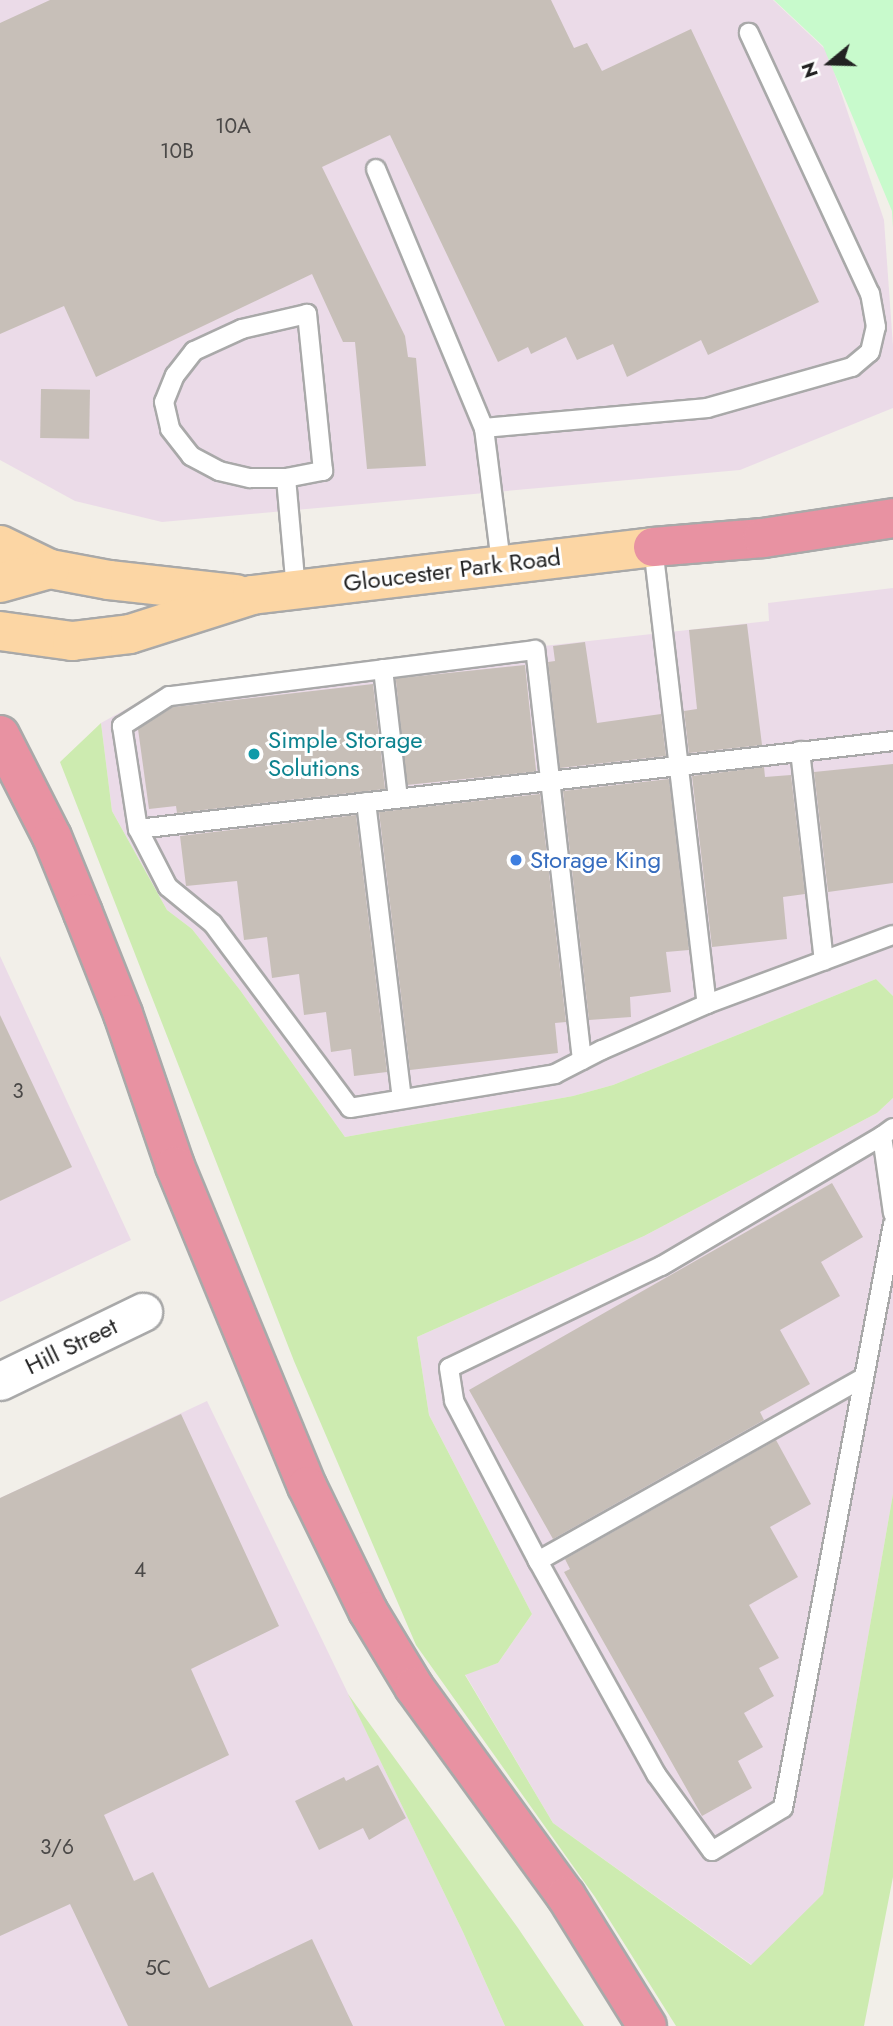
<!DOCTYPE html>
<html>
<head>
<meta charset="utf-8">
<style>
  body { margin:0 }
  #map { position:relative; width:893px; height:2026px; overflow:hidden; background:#f2efe9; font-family:Jost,sans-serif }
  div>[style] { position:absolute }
  .industrial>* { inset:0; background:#ebdbe8 }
  .grass>* { inset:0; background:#cdebb0 }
  .park>* { inset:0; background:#c8facc }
  .building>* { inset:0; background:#c7bfb8; transform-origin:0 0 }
  .roads { filter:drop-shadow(2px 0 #a9a9a9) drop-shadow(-2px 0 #a9a9a9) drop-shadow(0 2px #a9a9a9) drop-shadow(0 -2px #a9a9a9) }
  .service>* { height:18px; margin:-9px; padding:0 9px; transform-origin:9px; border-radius:9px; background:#fff }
  .minor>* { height:37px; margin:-18.5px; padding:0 18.5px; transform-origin:18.5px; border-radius:18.5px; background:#fff }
  .primary>* { height:38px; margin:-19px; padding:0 19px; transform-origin:19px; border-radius:19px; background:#fcd6a4 }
  .motorway>* { height:38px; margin:-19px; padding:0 19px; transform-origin:19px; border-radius:19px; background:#e892a2 }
  .dots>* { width:19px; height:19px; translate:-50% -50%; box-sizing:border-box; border:4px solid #fff; border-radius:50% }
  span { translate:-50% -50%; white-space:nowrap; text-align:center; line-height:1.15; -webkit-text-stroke:6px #fff; paint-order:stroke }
  .number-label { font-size:21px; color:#4b4948 }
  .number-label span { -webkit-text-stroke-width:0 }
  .street-label { font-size:24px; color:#222 }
  .culture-label { font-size:24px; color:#0d838f }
  .left { translate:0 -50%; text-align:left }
  .shop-label { font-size:24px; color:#366cbe }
  .north { position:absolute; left:795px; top:28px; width:70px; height:70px; -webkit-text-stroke:5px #fff; paint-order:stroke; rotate:251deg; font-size:19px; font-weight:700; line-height:28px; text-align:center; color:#222 }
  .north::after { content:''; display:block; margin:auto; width:24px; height:32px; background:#222; clip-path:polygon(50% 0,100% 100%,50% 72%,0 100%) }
</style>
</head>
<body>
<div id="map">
  <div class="industrial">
    <i style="clip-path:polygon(0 0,773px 0,827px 51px,884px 220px,893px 346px,893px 408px,740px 470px,162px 522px,75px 501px,0 460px)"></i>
    <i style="clip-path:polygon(893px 588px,893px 996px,876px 979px,613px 1085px,573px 1096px,345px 1137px,240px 990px,192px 929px,167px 910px,112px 811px,101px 723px,164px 688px,769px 621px,768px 603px)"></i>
    <i style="clip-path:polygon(0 956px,131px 1240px,0 1302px)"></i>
    <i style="clip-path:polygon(893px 1098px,893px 1494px,823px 1895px,752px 1965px,553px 1823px,465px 1674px,498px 1663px,532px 1614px,429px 1415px,417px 1337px,644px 1236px,877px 1113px)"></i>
    <i style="clip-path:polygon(207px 1401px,463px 1932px,505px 2026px,0 2026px,0 1498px)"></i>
  </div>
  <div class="grass">
    <i style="clip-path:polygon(101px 723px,112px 811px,167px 910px,192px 929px,240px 990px,345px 1137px,573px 1096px,613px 1085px,876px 979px,893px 996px,893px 1098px,877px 1113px,644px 1236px,417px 1337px,429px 1415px,532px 1614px,498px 1663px,465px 1675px,553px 1823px,751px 1965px,823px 1894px,893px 1494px,893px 1877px,864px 2026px,676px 2026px,595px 1897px,416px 1645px,294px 1361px,60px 762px)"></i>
    <i style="clip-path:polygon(348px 1694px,518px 1928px,584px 2026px,505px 2026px,463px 1932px)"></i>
  </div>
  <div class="park">
    <i style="clip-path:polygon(774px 0,893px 0,893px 228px,892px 211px,823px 46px)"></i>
  </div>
  <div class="building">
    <i style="clip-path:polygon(50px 0,551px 0,574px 48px,587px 43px,602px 71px,691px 29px,819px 302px,708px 355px,701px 340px,627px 377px,613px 344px,577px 360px,566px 337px,531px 354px,528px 347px,498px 362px,390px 135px,322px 167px,405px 336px,408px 357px,416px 358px,426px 466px,367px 469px,355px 342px,343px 342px,312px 274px,96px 377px,64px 306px,0 334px,0 23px)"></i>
    <i style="left:41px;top:389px;width:49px;height:49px;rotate:1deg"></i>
    <i style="clip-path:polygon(747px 624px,762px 745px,689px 753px,684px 711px,697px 709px,689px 630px)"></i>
    <i style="clip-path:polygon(585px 642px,597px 723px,661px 714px,666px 756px,560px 768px,548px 662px,555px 661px,553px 646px)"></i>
    <i style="left:525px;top:665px;width:107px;height:130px;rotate:84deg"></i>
    <i style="clip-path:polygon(373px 684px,385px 789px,177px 813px,176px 806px,149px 809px,138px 729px,173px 707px)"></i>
    <i style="clip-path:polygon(893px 764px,893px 883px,828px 892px,814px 772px)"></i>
    <i style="clip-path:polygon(764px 767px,765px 777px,791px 775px,805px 894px,783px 897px,787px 939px,712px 947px,692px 776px)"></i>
    <i style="clip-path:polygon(669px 779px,689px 950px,666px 952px,671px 992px,630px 997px,631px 1017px,589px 1020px,563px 791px)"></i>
    <i style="clip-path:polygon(540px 794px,566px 1022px,555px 1023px,558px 1053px,410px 1070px,379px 812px)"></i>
    <i style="clip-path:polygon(356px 815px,387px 1072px,354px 1076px,351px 1049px,331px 1052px,326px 1012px,304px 1015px,299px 974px,272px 978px,267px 937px,244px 940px,237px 881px,186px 886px,180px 836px)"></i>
    <i style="clip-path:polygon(0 1015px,72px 1167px,0 1201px)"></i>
    <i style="clip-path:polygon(832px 1183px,863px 1237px,821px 1262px,840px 1296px,780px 1330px,810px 1384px,760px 1412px,764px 1420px,553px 1539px,469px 1390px)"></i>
    <i style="clip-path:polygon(181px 1414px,279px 1626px,191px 1669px,229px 1755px,104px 1815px,134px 1881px,153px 1872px,209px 1988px,312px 1939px,353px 2026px,128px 2026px,70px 1904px,0 1936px,0 1498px)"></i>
    <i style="clip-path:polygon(776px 1440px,811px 1504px,770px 1527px,798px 1577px,749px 1605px,779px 1658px,759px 1668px,774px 1696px,744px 1713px,763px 1747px,738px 1761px,752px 1788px,702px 1816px,564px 1572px,570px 1569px,565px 1559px)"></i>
    <i style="clip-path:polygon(378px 1765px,406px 1818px,369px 1840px,363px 1828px,319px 1850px,295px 1801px,344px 1777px,346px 1781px)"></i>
  </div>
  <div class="roads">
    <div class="service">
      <i style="left:376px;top:169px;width:281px;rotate:67.4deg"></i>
      <i style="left:484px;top:428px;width:224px;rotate:-5.1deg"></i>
      <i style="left:707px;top:408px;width:151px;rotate:-15.8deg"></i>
      <i style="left:852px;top:367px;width:23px;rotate:-40deg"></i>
      <i style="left:870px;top:352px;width:26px;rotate:-77deg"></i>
      <i style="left:876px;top:327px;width:34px;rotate:-100deg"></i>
      <i style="left:870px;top:294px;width:288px;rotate:-114.9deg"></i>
      <i style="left:484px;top:428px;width:136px;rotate:82.8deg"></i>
      <i style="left:286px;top:478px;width:38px;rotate:-11deg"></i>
      <i style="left:323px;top:471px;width:158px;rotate:-95.8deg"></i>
      <i style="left:307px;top:314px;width:67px;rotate:167deg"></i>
      <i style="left:242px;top:329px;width:53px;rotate:155.4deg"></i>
      <i style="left:194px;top:351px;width:31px;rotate:128deg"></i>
      <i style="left:175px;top:375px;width:29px;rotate:112deg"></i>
      <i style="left:164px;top:402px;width:28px;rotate:77deg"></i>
      <i style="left:170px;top:429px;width:34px;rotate:52deg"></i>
      <i style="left:191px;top:456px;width:32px;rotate:28deg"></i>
      <i style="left:219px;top:471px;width:32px;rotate:13deg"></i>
      <i style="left:250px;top:478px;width:36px"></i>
      <i style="left:286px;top:478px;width:112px;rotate:84.9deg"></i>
      <i style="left:653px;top:547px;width:460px;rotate:83.3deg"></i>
      <i style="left:383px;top:669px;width:130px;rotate:83.4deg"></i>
      <i style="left:800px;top:751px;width:211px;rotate:83.5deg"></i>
      <i style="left:366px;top:802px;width:299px;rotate:83.1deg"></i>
      <i style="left:138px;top:829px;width:760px;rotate:-6.65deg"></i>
      <i style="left:582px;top:1060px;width:413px;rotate:-96.5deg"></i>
      <i style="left:535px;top:650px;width:369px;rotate:172.8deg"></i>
      <i style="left:169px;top:696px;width:56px;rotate:147.4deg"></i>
      <i style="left:122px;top:726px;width:104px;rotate:81.2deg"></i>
      <i style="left:138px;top:829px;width:65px;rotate:62.7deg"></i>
      <i style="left:168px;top:887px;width:58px;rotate:39.4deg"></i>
      <i style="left:213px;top:924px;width:229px;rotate:53.3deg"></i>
      <i style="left:350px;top:1108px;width:208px;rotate:-9.4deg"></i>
      <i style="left:555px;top:1074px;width:53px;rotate:-27.1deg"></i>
      <i style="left:602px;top:1050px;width:115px;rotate:-23.7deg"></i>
      <i style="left:707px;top:1004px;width:198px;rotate:-20.4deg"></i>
      <i style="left:893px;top:1128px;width:14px;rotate:144deg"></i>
      <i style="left:882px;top:1136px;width:78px;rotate:81.9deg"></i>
      <i style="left:882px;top:1136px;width:256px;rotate:149.5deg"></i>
      <i style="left:661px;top:1266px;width:235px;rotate:154.3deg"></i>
      <i style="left:449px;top:1368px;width:33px;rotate:81deg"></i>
      <i style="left:454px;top:1401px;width:181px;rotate:62.3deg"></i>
      <i style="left:538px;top:1561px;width:244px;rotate:61deg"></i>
      <i style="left:656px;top:1774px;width:95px;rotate:54deg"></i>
      <i style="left:712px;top:1851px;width:83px;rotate:-31.2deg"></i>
      <i style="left:783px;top:1808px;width:594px;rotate:-79.33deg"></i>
      <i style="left:538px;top:1561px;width:373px;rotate:-29.4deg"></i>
    </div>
    <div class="minor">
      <i style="left:0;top:1381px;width:159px;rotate:-25.8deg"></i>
    </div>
    <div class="primary">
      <i style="left:0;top:545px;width:55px;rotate:25.6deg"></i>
      <i style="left:50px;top:569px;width:60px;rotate:10.6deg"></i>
      <i style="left:109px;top:580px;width:128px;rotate:6.3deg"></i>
      <i style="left:0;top:583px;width:52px;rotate:-15.6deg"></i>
      <i style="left:0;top:631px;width:73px;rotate:7.9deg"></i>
      <i style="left:72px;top:641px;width:58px;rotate:-6.9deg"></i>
      <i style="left:130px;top:634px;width:128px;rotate:-17.7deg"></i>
      <i style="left:252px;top:595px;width:404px;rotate:-6.8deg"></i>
    </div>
    <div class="motorway">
      <i style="left:653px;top:547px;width:110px;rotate:-4.7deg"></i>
      <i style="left:763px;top:538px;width:132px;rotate:-8.7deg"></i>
      <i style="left:0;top:735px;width:114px;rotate:63deg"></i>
      <i style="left:52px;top:837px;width:82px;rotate:67.8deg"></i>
      <i style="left:83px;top:913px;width:109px;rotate:68.4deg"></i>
      <i style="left:123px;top:1014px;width:161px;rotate:71.1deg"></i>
      <i style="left:175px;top:1166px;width:346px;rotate:67.6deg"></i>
      <i style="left:307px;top:1486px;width:139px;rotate:64deg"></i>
      <i style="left:368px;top:1611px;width:89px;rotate:58.8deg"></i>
      <i style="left:414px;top:1687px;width:258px;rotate:54deg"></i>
      <i style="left:566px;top:1896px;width:153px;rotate:58.1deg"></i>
    </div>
  </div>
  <div class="dots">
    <i style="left:254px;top:754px;background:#0f9aa8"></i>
    <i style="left:516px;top:860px;background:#3f7fe0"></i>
  </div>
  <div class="number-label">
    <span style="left:233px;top:126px">10A</span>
    <span style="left:177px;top:151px">10B</span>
    <span style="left:18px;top:1091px">3</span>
    <span style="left:140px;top:1570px">4</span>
    <span style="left:57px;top:1847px">3/6</span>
    <span style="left:158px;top:1968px">5C</span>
  </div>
  <div class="street-label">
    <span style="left:452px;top:570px;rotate:-7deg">Gloucester Park Road</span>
    <span style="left:71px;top:1346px;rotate:-26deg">Hill Street</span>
  </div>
  <div class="culture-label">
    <span class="left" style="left:268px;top:754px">Simple Storage<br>Solutions</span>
  </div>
  <div class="shop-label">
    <span class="left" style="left:530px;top:860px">Storage King</span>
  </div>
  <div class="north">N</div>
</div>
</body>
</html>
